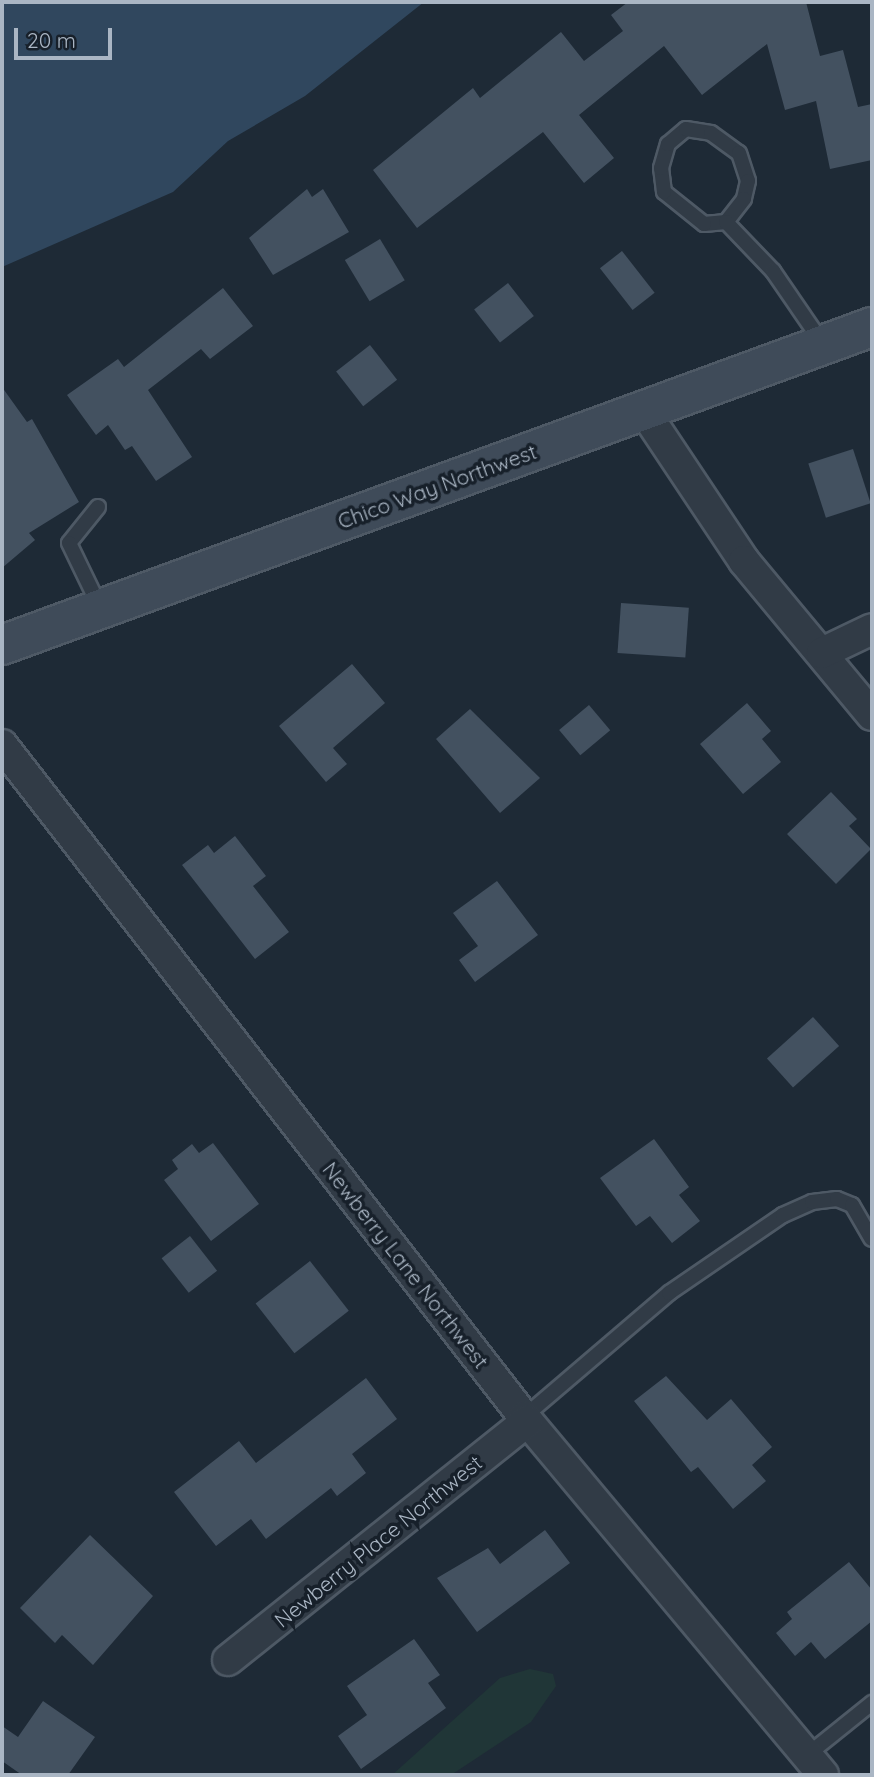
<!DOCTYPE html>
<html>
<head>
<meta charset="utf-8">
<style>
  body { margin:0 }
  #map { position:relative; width:874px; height:1777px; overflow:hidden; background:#1e2a36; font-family:Quicksand,sans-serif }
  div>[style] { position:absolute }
  .green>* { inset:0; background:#203637 }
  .water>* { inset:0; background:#30475e }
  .building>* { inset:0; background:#435160; transform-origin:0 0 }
  .roads { filter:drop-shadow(2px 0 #4e5965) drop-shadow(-2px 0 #4e5965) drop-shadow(0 2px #4e5965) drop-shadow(0 -2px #4e5965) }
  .lane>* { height:14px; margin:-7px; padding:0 7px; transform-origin:7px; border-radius:7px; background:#313b46 }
  .street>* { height:30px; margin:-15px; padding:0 15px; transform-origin:15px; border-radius:15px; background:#313b46 }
  .secondary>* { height:38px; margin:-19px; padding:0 19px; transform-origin:19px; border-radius:19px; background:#3f4b59 }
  span { translate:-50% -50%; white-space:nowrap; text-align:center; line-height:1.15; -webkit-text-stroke:7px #17202a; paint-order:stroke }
  .street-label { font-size:21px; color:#aab6c4 }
  .frame { position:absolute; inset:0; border:4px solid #aab6c4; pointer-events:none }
  .scale { position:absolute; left:14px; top:28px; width:98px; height:32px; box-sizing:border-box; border:4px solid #aab6c4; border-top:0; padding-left:9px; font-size:21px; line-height:24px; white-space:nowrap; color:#aab6c4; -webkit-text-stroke:5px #17202a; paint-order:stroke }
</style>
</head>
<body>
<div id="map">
  <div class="green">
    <i style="clip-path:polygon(530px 1669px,553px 1674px,556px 1686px,531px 1722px,451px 1775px,392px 1775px,500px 1678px)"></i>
  </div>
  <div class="water">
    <i style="clip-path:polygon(2px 2px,424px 2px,305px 96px,228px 141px,173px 192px,2px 267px)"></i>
  </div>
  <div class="building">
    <i style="clip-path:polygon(628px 2px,806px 2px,820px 56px,843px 50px,858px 107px,872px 104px,872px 160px,830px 169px,816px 101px,785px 110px,767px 44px,702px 95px,664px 46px,579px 115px,614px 158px,584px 183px,543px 132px,417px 228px,373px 170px,473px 88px,480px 98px,561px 32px,584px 61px,623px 31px,611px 15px)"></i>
    <i style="clip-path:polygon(307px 189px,312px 197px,323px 189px,349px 232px,273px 275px,249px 238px)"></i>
    <i style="left:380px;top:239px;width:48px;height:41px;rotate:59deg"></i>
    <i style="left:622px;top:251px;width:53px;height:28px;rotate:52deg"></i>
    <i style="left:508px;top:283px;width:42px;height:43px;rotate:52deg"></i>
    <i style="clip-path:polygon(223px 288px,253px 326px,210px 359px,201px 349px,148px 390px,192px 457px,156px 481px,132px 446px,125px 450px,108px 425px,96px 435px,67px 395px,118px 359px,124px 367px)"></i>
    <i style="left:370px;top:345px;width:44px;height:43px;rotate:52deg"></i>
    <i style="clip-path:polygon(2px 387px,27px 422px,32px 419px,79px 502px,29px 533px,35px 540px,2px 568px)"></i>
    <i style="left:853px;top:449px;width:57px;height:47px;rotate:72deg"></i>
    <i style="left:621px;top:603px;width:68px;height:50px;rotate:4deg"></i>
    <i style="clip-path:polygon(352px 664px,385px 703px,333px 748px,347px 764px,326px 782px,279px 726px)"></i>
    <i style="clip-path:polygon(747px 703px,771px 731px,762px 739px,781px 762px,743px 794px,700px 744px)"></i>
    <i style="left:589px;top:705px;width:33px;height:39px;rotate:50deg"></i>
    <i style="clip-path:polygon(470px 709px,540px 778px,500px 813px,436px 739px)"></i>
    <i style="clip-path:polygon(831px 792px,857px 819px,849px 826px,871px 849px,836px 884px,787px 834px)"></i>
    <i style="clip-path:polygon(235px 836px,266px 876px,253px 886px,289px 932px,255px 959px,182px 865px,208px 845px,214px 853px)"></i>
    <i style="clip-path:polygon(497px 881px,538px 935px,475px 982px,459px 960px,478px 946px,453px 913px)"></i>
    <i style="left:813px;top:1017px;width:39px;height:62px;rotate:48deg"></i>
    <i style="clip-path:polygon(654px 1139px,689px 1187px,679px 1195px,700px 1221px,672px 1243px,650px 1216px,636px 1226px,600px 1178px)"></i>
    <i style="clip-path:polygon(213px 1143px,259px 1204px,211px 1241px,164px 1180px,178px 1169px,172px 1160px,192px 1144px,199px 1153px)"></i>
    <i style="left:190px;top:1236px;width:44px;height:36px;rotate:52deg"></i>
    <i style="left:310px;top:1261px;width:63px;height:69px;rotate:52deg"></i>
    <i style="clip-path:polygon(666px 1376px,707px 1420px,731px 1399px,772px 1447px,752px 1465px,766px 1481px,733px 1509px,698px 1467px,691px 1472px,634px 1401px)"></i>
    <i style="clip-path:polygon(366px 1378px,397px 1419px,352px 1454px,366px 1473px,337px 1496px,331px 1488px,266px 1539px,251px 1519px,216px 1546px,174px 1492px,239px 1441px,256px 1463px)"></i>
    <i style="clip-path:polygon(545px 1530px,570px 1563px,477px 1632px,437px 1578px,488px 1548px,500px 1564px)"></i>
    <i style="clip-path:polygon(90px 1535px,153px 1596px,93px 1665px,62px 1635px,55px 1643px,20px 1608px)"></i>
    <i style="clip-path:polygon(849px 1562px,872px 1590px,872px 1621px,825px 1659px,811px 1642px,795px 1656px,776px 1633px,792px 1619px,787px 1612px)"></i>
    <i style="clip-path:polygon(414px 1639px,440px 1675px,428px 1683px,446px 1708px,361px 1769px,338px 1736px,367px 1715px,347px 1686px)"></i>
    <i style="clip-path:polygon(43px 1701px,95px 1737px,68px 1775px,22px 1775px,2px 1761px,2px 1726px,18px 1737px)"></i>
  </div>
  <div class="roads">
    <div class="lane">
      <i style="left:726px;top:222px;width:22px;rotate:175deg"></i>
      <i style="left:704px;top:224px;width:51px;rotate:-141.3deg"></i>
      <i style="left:664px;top:192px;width:24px;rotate:-97deg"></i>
      <i style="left:661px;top:168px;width:25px;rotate:-74deg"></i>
      <i style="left:668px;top:144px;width:23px;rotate:-40deg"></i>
      <i style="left:686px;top:129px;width:25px;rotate:9deg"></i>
      <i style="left:711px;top:133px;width:34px;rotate:36deg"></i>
      <i style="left:739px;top:153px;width:29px;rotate:72deg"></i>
      <i style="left:748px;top:181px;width:18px;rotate:103deg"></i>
      <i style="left:744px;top:199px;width:29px;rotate:128deg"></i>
      <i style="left:726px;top:222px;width:68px;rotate:46.2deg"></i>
      <i style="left:773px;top:271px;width:88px;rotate:55.6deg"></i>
      <i style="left:98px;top:507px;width:46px;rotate:128.9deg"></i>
      <i style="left:69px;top:543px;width:71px;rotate:64.2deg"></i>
      <i style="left:524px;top:1417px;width:191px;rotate:-40.5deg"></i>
      <i style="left:669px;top:1293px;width:138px;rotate:-34.4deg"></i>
      <i style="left:783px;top:1215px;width:32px;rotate:-24deg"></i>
      <i style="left:812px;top:1202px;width:25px;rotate:-7deg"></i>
      <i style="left:837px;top:1199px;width:16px;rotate:22deg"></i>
      <i style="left:852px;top:1205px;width:39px;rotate:60deg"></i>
      <i style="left:806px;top:1756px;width:85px;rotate:-38.8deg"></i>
    </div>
    <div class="street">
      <i style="left:644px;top:411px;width:180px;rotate:56.3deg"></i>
      <i style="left:744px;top:561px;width:200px;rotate:50.3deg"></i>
      <i style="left:822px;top:653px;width:55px;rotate:-25.6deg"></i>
      <i style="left:2px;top:745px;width:851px;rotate:52.16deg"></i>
      <i style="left:524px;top:1417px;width:466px;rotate:50.1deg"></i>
      <i style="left:228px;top:1660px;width:383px;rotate:-38.6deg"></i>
    </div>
    <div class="secondary">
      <i style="left:2px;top:645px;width:926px;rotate:-20.08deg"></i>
    </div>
  </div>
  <div class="street-label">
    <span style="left:437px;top:486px;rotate:-20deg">Chico Way Northwest</span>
    <span style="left:406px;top:1265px;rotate:52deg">Newberry Lane Northwest</span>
    <span style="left:378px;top:1541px;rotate:-39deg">Newberry Place Northwest</span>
  </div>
  <div class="frame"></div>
  <div class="scale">20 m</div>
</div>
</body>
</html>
